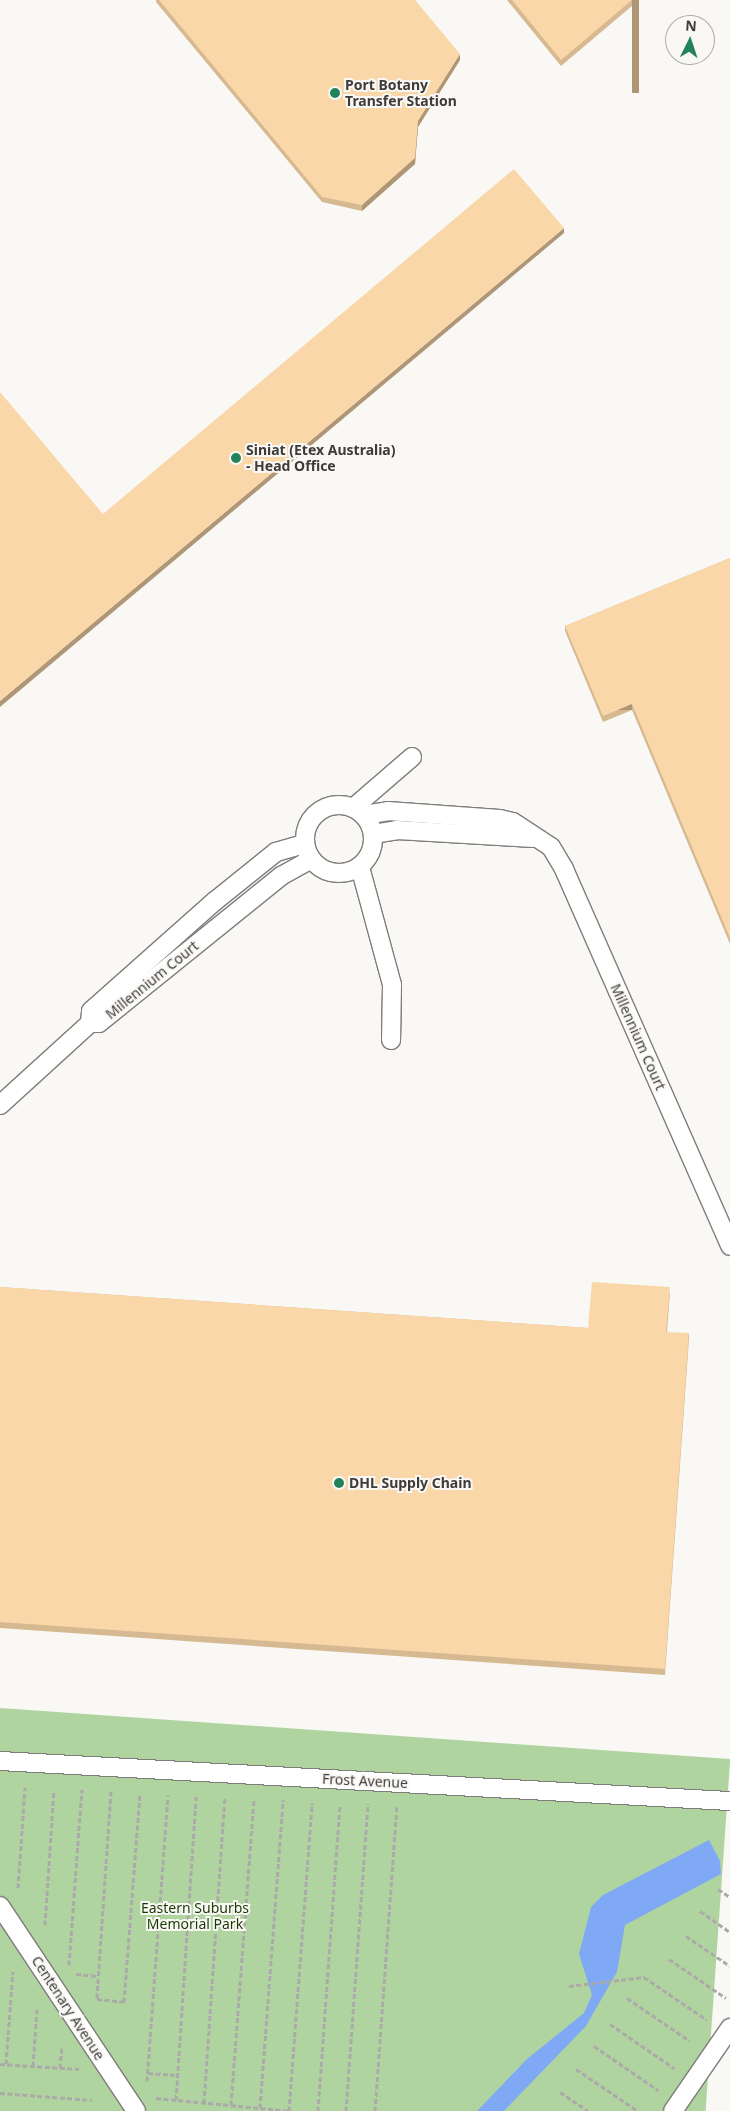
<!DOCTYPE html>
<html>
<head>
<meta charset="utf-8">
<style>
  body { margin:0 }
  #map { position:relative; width:730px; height:2111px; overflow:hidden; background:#faf8f5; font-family:"Noto Sans",sans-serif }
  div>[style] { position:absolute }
  .green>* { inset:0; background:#afd4a0; transform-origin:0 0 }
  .water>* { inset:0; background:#7fa9f4 }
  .path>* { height:3px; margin-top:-1.5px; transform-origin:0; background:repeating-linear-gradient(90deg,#acaaa8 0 5px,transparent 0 7.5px) }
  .roads { filter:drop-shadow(1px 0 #7f7d7a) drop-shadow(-1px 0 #7f7d7a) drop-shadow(0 1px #7f7d7a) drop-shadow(0 -1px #7f7d7a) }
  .lane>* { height:18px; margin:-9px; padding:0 9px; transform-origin:9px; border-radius:9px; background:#fff }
  .lane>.ring { margin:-9px; padding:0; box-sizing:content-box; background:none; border:18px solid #fff; border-radius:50% }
  .wall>* { inset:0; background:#d6b991 }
  .shaded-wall>* { inset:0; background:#ae9676; transform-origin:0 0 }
  .building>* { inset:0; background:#f9d7a9 }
  .dots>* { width:14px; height:14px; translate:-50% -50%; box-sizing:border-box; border:2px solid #faf8f5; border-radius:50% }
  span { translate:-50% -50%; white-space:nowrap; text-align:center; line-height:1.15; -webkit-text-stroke:4px #faf8f5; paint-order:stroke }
  .poi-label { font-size:14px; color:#3d3c3a; font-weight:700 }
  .left { translate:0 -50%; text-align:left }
  .street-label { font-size:14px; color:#3d3c3a }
  .park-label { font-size:14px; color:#183b05 }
  .north { position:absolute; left:665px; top:15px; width:50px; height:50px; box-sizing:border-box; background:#faf8f5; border:1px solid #aeadaa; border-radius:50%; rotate:4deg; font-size:14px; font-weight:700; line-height:20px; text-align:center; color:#3d3c3a }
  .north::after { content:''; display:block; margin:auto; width:18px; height:22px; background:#24825a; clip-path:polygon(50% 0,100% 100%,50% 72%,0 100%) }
</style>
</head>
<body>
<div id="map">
  <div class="green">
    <i style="left:0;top:1708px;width:732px;height:403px;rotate:4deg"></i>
  </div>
  <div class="water">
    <i style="clip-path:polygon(709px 1840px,720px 1861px,721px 1874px,625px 1925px,617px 1972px,586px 2026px,504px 2111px,477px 2111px,527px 2059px,584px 2013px,592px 1995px,579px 1954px,591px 1907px,603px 1895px)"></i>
  </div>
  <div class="path">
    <i style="left:111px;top:1791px;width:208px;rotate:93.9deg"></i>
    <i style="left:97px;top:1999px;width:27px;rotate:6deg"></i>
    <i style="left:124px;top:2002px;width:209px;rotate:-85.6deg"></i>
    <i style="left:18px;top:1888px;width:101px;rotate:-86deg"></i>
    <i style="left:718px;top:1889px;width:14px;rotate:34deg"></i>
    <i style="left:700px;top:1911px;width:37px;rotate:35deg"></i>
    <i style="left:45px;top:1925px;width:135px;rotate:-86.2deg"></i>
    <i style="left:686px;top:1936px;width:53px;rotate:34.3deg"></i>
    <i style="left:669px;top:1959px;width:69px;rotate:34.4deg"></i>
    <i style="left:69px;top:1965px;width:176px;rotate:-85.8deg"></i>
    <i style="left:76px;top:1974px;width:22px;rotate:5deg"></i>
    <i style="left:569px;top:1986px;width:76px;rotate:-6.8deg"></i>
    <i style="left:644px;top:1977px;width:76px;rotate:34.3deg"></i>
    <i style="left:627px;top:1998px;width:76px;rotate:34.3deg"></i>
    <i style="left:610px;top:2024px;width:78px;rotate:34.5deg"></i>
    <i style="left:594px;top:2046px;width:78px;rotate:34.5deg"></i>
    <i style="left:0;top:2064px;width:79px;rotate:3.6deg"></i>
    <i style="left:6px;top:2064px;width:93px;rotate:-85.7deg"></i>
    <i style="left:33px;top:2066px;width:57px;rotate:-86deg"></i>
    <i style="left:60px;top:2068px;width:22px;rotate:-85deg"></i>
    <i style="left:576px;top:2069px;width:75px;rotate:34.1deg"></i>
    <i style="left:148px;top:2073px;width:29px;rotate:4deg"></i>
    <i style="left:147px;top:2081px;width:287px;rotate:-85.8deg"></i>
    <i style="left:560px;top:2092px;width:34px;rotate:34deg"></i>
    <i style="left:0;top:2093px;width:92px;rotate:4.4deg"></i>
    <i style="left:156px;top:2098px;width:136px;rotate:5.5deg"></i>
    <i style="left:176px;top:2100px;width:304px;rotate:-86.2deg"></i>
    <i style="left:204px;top:2103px;width:307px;rotate:-86.1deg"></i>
    <i style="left:231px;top:2105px;width:307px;rotate:-85.7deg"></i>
    <i style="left:260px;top:2108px;width:309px;rotate:-85.7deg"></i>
    <i style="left:289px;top:2111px;width:309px;rotate:-85.7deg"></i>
    <i style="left:318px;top:2111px;width:307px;rotate:-85.9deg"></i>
    <i style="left:346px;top:2111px;width:308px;rotate:-85.9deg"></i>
    <i style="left:375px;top:2111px;width:305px;rotate:-85.9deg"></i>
  </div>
  <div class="roads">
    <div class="lane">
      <i class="ring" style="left:305px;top:805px;width:50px;height:50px"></i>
      <i style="left:353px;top:808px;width:78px;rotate:-40.8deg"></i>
      <i style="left:364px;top:815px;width:24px;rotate:-9deg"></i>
      <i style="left:388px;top:811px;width:112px;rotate:4.1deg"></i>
      <i style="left:500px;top:819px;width:13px;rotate:13deg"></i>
      <i style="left:513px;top:822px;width:45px;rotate:33.3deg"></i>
      <i style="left:551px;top:847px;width:26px;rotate:59deg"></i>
      <i style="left:564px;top:869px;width:412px;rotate:66.2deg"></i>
      <i style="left:373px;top:834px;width:24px;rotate:-9deg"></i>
      <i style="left:397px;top:830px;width:136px;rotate:3.4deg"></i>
      <i style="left:360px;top:867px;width:122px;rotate:74.8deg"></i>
      <i style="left:392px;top:985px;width:55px;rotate:91deg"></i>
      <i style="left:90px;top:1023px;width:12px;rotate:-85deg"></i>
      <i style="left:91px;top:1011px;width:166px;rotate:-41.6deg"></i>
      <i style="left:215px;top:901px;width:78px;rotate:-38.8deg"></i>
      <i style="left:276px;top:852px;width:29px;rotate:-16deg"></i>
      <i style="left:0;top:1105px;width:122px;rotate:-42.3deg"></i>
      <i style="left:90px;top:1023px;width:9px"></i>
      <i style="left:99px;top:1023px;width:234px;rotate:-38.9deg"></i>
      <i style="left:281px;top:876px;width:33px;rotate:-29deg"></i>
      <i style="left:0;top:1761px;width:731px;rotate:3.14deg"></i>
      <i style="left:0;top:1906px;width:246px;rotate:56.4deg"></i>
      <i style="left:673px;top:2111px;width:101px;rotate:-55.5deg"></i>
    </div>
  </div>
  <div class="wall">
    <i style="clip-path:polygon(156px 0,415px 0,460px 60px,418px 127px,415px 164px,362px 211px,322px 202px,156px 2px)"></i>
    <i style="clip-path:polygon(507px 0,639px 0,561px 66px)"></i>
    <i style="clip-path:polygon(730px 558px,730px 944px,632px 710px,603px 722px,565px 631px,565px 626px)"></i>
    <i style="clip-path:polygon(0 1287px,588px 1328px,670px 1293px,667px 1332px,689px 1339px,665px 1675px,0 1628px)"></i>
  </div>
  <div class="shaded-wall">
    <i style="left:632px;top:0;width:7px;height:93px"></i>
    <i style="clip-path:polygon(460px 54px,460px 60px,418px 127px,415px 164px,362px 211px,362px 205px)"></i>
    <i style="clip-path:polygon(564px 228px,564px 233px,0 707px,0 701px)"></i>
    <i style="left:632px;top:704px;width:6px;height:31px;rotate:90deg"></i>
    <i style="left:689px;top:1333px;width:6px;height:337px;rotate:90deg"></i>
  </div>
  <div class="building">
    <i style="clip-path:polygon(159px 0,415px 0,460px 54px,418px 121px,415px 158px,362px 205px,322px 197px)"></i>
    <i style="clip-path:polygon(512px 0,632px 0,561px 60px)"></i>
    <i style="clip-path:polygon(514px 169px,564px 228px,0 701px,0 392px,103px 514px)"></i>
    <i style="clip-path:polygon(730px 558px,730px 938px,632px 704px,603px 716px,565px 626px)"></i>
    <i style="clip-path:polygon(592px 1282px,670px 1287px,666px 1332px,689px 1333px,665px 1669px,0 1622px,0 1287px,588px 1328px)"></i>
  </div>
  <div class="dots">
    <i style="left:335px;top:93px;background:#24825a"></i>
    <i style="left:236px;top:458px;background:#24825a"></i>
    <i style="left:339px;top:1483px;background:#24825a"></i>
  </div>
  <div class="poi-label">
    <span class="left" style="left:345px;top:93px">Port Botany<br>Transfer Station</span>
    <span class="left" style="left:246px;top:458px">Siniat (Etex Australia)<br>- Head Office</span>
    <span class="left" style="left:349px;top:1483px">DHL Supply Chain</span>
  </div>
  <div class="street-label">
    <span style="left:152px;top:980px;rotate:-39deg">Millennium Court</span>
    <span style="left:638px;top:1037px;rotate:66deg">Millennium Court</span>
    <span style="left:365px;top:1781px;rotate:3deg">Frost Avenue</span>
    <span style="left:68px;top:2008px;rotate:57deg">Centenary Avenue</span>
  </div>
  <div class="park-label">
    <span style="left:195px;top:1916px">Eastern Suburbs<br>Memorial Park</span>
  </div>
  <div class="north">N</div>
</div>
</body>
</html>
